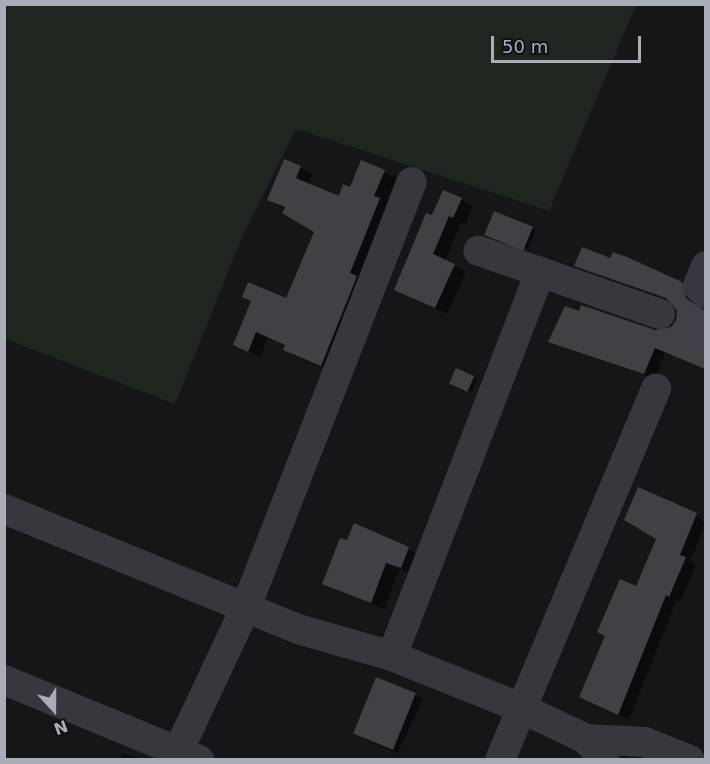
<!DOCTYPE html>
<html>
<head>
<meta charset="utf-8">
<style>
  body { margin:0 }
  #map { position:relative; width:710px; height:764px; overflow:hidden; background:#161618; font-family:"DejaVu Sans",sans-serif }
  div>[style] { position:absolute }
  .green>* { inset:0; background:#1e261f }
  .shadow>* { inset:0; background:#0007 }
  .building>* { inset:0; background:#404145; transform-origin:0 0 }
  .minor>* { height:30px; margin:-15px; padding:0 15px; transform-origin:15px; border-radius:15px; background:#37383d }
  span { translate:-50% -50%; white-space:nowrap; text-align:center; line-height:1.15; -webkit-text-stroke:4.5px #111113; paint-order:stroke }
  .frame { position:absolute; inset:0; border:6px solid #a8adb8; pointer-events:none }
  .north { position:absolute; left:24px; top:680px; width:60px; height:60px; -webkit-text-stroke:4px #111113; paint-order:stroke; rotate:159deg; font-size:16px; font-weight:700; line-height:24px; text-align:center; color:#a8adb8 }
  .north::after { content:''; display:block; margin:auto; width:21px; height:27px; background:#a8adb8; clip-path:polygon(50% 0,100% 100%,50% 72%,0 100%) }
  .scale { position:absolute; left:491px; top:36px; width:150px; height:27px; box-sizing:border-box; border:3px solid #a8adb8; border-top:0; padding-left:8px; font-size:18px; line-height:21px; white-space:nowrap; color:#a8adb8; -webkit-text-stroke:4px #111113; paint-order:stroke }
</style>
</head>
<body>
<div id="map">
  <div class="green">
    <i style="clip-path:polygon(4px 5px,5px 4px,636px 5px,549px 211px,296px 129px,241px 240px,175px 404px,5px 339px)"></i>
  </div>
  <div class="shadow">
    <i style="clip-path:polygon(361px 162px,396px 178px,386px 204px,391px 207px,334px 372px,297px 357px,285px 350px,286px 346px,268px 338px,260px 357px,235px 345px,287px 300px,316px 231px,269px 199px,300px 167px,312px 174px,308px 185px,339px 198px,350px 188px)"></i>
    <i style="clip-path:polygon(461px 199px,473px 206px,466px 224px,461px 222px,445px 261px,466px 272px,447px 314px,395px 289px,433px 217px)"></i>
    <i style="clip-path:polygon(532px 228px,536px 230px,528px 249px,490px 236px)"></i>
    <i style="clip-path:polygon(626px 258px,685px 284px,696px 305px,706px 311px,706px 369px,665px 352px,655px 379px,550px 341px,672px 329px,678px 310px,670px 300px,576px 265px)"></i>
    <i style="clip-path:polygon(473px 377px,477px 379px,472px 392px,455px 385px)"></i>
    <i style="clip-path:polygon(696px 515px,706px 524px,690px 561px,696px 565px,680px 602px,677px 600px,629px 720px,592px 703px,637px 588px)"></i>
    <i style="clip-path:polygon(355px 525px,422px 556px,415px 575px,400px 569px,384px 609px,324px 583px)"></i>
    <i style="clip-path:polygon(377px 679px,423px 699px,398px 753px,362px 738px)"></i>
    <i style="clip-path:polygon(123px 753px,144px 760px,120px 760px)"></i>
  </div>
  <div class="building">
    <i style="clip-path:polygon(284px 159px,301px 166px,296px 178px,339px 196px,343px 184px,350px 187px,361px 160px,385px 170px,374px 196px,380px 198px,350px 273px,357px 276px,321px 366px,283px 350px,285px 345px,256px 332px,248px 352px,233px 345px,251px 301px,242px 297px,248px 282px,286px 298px,314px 232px,282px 213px,285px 207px,267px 200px)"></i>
    <i style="clip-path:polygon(443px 190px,462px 198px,453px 218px,449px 216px,433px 254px,455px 264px,435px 308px,394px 290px,426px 213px,432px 215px)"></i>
    <i style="left:494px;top:211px;width:42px;height:26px;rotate:22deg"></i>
    <i style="clip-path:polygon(582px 247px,610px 258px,613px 252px,627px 257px,682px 282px,686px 298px,705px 311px,705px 369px,655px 348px,644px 374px,548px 342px,565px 306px,579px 311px,581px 305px,655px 330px,671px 327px,676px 320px,677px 310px,666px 298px,574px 266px)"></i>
    <i style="left:456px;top:368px;width:20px;height:17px;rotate:24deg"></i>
    <i style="clip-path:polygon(638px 487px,697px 513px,680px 555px,686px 557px,669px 597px,666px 595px,618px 715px,579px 697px,605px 636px,597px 632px,620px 579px,636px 586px,656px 539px,624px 520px)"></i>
    <i style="clip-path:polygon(354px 523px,409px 547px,401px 568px,386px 563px,371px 603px,322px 584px,340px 538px,347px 540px)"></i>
    <i style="left:376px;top:677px;width:43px;height:61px;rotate:22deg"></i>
  </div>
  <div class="minor">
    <i style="left:706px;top:266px;width:22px;rotate:112deg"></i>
    <i style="left:698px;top:286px;width:11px;rotate:45deg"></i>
    <i style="left:540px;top:272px;width:127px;rotate:19.3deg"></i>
    <i style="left:4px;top:509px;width:318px;rotate:22.2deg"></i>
    <i style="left:298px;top:629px;width:98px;rotate:16deg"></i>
    <i style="left:392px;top:656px;width:137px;rotate:21.9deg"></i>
    <i style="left:519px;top:707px;width:74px;rotate:25.5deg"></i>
    <i style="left:586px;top:739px;width:28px;rotate:49deg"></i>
    <i style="left:392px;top:656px;width:412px;rotate:-68.9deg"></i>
    <i style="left:540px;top:272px;width:65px;rotate:-161deg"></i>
    <i style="left:4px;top:680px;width:211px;rotate:22.3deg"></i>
    <i style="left:586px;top:739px;width:59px;rotate:2.9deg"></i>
    <i style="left:645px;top:742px;width:48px;rotate:21.8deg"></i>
    <i style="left:174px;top:760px;width:169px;rotate:-64.8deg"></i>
    <i style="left:246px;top:607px;width:456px;rotate:-68.7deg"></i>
    <i style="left:500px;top:760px;width:403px;rotate:-67.2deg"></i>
  </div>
  <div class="frame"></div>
  <div class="north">N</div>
  <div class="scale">50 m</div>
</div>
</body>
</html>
